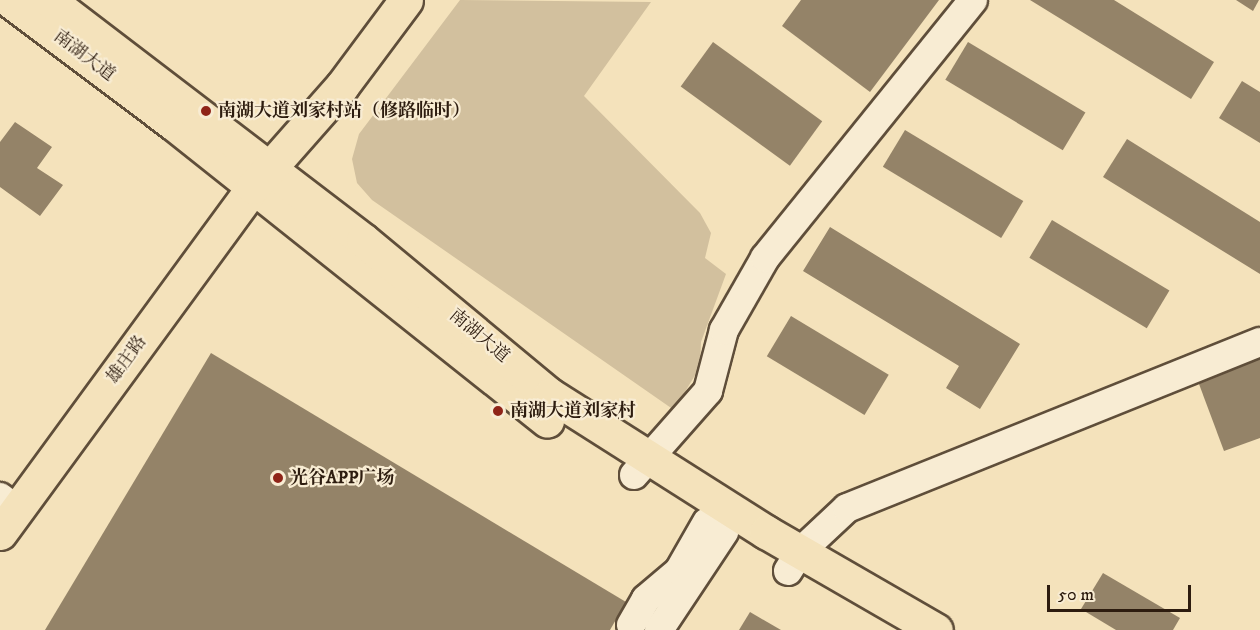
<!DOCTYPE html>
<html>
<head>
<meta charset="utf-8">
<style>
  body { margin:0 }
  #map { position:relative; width:1260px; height:630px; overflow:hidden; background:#f4e2bb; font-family:"IM FELL DW Pica","Noto Serif SC",serif }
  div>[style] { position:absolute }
  .green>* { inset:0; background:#d2c09e }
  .building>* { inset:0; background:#948368; transform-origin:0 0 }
  .roads { filter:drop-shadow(2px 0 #5f4e3a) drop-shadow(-2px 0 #5f4e3a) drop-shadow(0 2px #5f4e3a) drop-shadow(0 -2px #5f4e3a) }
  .minor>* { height:28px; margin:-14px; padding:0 14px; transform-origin:14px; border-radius:14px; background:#f8ecd3 }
  .major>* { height:33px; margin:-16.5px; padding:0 16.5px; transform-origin:16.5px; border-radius:16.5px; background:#f4e2bb }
  .dots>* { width:16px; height:16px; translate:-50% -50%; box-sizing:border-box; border:3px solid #f8ecd3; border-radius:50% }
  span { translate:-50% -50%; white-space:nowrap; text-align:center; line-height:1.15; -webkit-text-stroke:4.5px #f8ecd3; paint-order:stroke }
  .street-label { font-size:18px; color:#2d1c0f }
  .poi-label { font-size:18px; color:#2d1c0f; font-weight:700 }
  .left { translate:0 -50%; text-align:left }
  .scale { position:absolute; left:1047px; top:585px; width:144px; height:27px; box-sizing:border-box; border:3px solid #2d1c0f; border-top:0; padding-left:8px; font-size:18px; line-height:21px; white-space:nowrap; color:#2d1c0f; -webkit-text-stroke:4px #f8ecd3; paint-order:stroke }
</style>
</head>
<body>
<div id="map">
  <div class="green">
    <i style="clip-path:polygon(460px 0,651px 2px,584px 96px,700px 213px,711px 233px,705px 258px,726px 274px,701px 342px,700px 367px,674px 410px,372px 200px,357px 183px,352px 159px,359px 134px)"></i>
  </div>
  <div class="building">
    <i style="clip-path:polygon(801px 0,939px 0,870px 92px,782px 26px)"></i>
    <i style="clip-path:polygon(1030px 0,1114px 0,1214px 62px,1191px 99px)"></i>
    <i style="clip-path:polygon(1236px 0,1259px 0,1253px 11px)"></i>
    <i style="left:713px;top:42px;width:135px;height:55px;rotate:36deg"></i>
    <i style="left:968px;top:42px;width:137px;height:44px;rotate:31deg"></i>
    <i style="clip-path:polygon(1242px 81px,1260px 92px,1260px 143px,1219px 118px)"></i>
    <i style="clip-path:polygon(15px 122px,52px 147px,37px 168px,63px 185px,40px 216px,0 187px,0 142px)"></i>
    <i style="left:905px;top:130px;width:138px;height:43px;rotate:31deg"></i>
    <i style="clip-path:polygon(1127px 139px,1260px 222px,1260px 274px,1103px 177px)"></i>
    <i style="left:1052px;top:220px;width:137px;height:44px;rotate:31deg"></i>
    <i style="clip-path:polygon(830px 227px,1020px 344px,980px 409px,946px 388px,959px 366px,803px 271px)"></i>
    <i style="left:791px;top:316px;width:114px;height:47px;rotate:31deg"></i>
    <i style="clip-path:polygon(1260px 352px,1260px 438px,1224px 451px,1196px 376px)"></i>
    <i style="clip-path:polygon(211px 353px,626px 602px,610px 630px,45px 630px)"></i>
    <i style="clip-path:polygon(1103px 573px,1180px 618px,1173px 630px,1116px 630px,1081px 609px)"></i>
    <i style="clip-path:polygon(750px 612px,781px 630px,739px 630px)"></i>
  </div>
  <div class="roads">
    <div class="minor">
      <i style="left:634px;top:475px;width:112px;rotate:-48.6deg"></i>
      <i style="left:708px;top:391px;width:63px;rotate:-75.3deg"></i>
      <i style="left:724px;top:330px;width:83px;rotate:-60.3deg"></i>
      <i style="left:765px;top:258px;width:331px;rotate:-51.1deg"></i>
      <i style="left:0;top:497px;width:21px;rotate:37deg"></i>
      <i style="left:788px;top:571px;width:22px;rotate:-58deg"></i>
      <i style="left:800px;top:552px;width:64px;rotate:-43.1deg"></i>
      <i style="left:847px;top:508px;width:445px;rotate:-21.9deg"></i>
      <i style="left:631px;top:625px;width:30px;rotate:-60deg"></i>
      <i style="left:646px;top:599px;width:43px;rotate:-40.3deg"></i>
      <i style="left:679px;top:571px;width:56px;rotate:-60.3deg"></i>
      <i style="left:659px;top:630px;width:118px;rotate:-56.4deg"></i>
    </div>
    <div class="major">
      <i style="left:9px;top:0;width:205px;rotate:36.9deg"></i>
      <i style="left:173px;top:123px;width:478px;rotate:38.5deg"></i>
      <i style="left:49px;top:0;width:395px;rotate:37.4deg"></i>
      <i style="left:363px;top:240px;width:243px;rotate:39.7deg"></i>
      <i style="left:550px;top:395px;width:256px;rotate:32.4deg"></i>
      <i style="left:766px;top:532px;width:196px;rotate:30deg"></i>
      <i style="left:0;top:533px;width:429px;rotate:-53.8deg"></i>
      <i style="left:253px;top:187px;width:135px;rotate:-48.6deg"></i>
      <i style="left:342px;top:86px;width:107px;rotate:-53.3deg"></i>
    </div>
  </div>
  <div class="dots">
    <i style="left:206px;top:111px;background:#8f2418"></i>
    <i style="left:498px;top:411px;background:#8f2418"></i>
    <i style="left:278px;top:478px;background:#8f2418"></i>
  </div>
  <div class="street-label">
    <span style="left:84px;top:56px;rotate:37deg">南湖大道</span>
    <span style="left:479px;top:336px;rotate:40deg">南湖大道</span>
    <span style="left:127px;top:360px;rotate:-54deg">雄庄路</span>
  </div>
  <div class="poi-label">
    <span class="left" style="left:218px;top:111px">南湖大道刘家村站（修路临时）</span>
    <span class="left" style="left:510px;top:411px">南湖大道刘家村</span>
    <span class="left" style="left:290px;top:478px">光谷APP广场</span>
  </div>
  <div class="scale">50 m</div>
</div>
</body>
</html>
